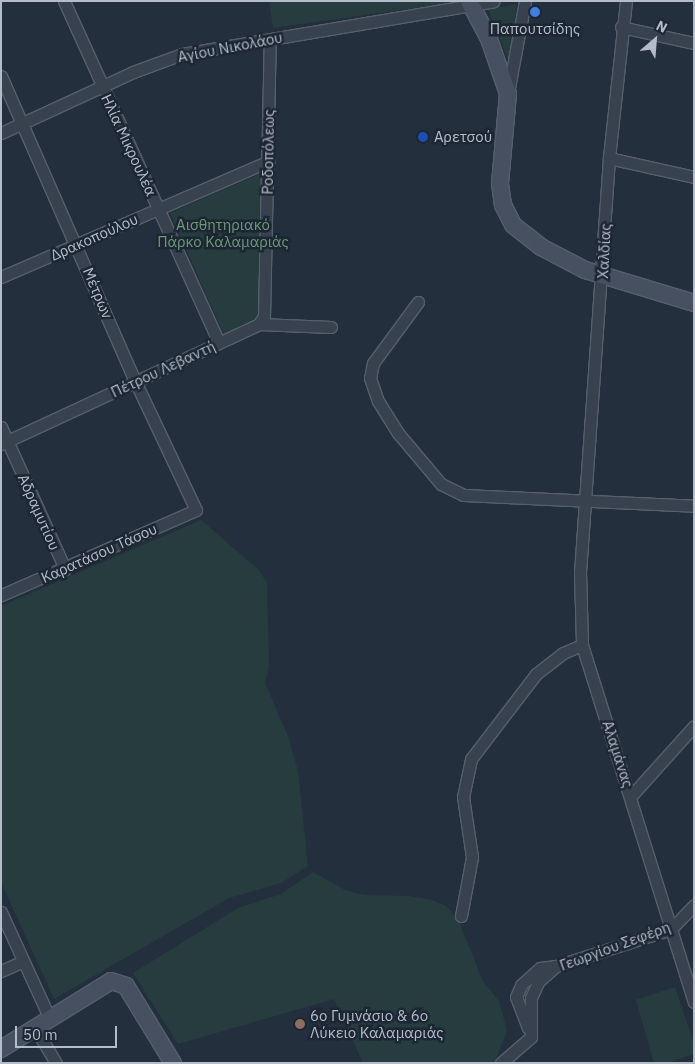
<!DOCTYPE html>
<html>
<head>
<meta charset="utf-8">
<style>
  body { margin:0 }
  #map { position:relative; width:695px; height:1064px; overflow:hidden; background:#242f3e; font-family:"IBM Plex Sans",sans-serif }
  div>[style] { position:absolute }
  .green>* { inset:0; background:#263c3f }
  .roads { filter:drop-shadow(1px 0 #565f6c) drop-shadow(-1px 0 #565f6c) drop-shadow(0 1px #565f6c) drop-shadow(0 -1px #565f6c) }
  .street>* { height:11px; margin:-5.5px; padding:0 5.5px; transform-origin:5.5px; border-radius:5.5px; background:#38414e }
  .secondary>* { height:16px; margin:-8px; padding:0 8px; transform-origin:8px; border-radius:8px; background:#465061 }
  .dots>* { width:14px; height:14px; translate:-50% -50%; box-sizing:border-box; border:2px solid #1d2633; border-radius:50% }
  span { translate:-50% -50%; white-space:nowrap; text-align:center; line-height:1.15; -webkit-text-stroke:5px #1d2633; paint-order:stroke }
  .poi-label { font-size:15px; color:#b4bcc9 }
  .left { translate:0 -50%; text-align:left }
  .street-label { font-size:15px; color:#b4bcc9 }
  .park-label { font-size:15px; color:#6b9a76 }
  .frame { position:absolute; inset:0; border:2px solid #b4bcc9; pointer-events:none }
  .north { position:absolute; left:630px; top:15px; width:50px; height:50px; -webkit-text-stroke:4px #1d2633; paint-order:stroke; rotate:27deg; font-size:14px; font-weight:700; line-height:20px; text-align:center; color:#b4bcc9 }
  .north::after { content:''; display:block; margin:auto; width:18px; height:22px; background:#b4bcc9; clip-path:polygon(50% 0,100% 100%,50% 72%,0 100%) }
  .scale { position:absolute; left:15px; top:1026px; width:102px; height:22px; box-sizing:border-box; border:2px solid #b4bcc9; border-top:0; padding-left:6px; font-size:15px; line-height:18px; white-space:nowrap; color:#b4bcc9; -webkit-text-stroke:4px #1d2633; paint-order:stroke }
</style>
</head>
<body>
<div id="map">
  <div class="green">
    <i style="clip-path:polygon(269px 1px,451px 1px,451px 3px,273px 28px)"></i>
    <i style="clip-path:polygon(517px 4px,509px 59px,508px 59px,488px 9px)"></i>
    <i style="clip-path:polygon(264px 172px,260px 314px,256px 322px,225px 337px,170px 213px)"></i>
    <i style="clip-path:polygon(201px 520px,259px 570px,267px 583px,269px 666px,265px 683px,288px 736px,298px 771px,308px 866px,281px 883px,229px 898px,54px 999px,1px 882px,1px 606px)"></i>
    <i style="clip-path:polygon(313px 872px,345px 890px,363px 895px,409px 896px,432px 900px,446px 906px,458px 919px,483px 981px,499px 1001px,507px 1030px,495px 1062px,363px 1063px,334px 999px,178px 1044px,133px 973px,238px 908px,281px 894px)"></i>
    <i style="clip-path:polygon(675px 987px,694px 1043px,694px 1054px,668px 1063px,654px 1063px,636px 1000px)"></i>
  </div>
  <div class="roads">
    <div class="street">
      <i style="left:64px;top:1px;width:375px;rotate:65.6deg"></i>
      <i style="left:626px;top:1px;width:158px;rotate:96.2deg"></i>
      <i style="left:609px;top:158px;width:415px;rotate:94deg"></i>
      <i style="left:580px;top:572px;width:73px;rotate:88.4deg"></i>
      <i style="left:582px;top:645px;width:374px;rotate:72.6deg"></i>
      <i style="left:621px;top:27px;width:75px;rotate:12.4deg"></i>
      <i style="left:1px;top:76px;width:335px;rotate:66.3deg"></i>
      <i style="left:136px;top:383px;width:140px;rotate:64.7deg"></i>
      <i style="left:196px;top:510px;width:213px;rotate:156.4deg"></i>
      <i style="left:508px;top:93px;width:94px;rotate:-79.5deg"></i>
      <i style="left:1px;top:133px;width:145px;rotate:-24.8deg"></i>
      <i style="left:133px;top:72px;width:52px;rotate:-20.2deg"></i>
      <i style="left:182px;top:54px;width:316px;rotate:-9.6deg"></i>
      <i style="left:609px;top:158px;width:87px;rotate:12.6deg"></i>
      <i style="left:1px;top:277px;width:292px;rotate:-23.4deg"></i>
      <i style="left:418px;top:302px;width:76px;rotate:126.4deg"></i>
      <i style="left:373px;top:363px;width:15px;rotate:101deg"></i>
      <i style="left:370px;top:378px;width:24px;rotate:71deg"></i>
      <i style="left:378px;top:401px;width:38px;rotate:58deg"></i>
      <i style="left:398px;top:433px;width:67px;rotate:49.9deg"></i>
      <i style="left:441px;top:484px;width:25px;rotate:26deg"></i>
      <i style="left:464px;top:495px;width:230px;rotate:2.7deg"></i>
      <i style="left:259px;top:324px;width:9px;rotate:-58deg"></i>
      <i style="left:264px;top:316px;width:277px;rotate:-88.8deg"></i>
      <i style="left:1px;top:427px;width:156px;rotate:65.7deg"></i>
      <i style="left:1px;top:444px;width:285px;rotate:-24.9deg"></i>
      <i style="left:259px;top:324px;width:72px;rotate:2.4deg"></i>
      <i style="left:631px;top:796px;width:94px;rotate:-48deg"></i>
      <i style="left:1px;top:912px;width:115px;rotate:65.4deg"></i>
      <i style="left:461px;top:916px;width:60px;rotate:-79.4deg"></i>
      <i style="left:472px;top:857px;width:61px;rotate:-98.5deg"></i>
      <i style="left:463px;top:797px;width:39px;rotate:-78deg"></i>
      <i style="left:471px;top:759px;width:107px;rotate:-52.6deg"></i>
      <i style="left:536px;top:674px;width:34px;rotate:-38deg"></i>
      <i style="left:563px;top:653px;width:21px;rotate:-23deg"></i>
      <i style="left:1px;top:971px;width:24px;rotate:-24deg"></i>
      <i style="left:34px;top:1026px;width:43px;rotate:59.3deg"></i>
      <i style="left:528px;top:1028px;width:33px;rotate:-111deg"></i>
      <i style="left:516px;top:997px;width:13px;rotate:-67deg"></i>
      <i style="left:521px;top:985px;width:25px;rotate:-42deg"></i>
      <i style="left:540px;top:968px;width:16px;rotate:-7deg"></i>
      <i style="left:501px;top:1063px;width:40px;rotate:-41deg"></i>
      <i style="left:531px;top:1037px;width:39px;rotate:-90deg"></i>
      <i style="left:531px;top:998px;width:17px;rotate:-66deg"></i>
      <i style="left:538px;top:982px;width:24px;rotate:-42deg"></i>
      <i style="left:556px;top:966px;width:121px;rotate:-17.8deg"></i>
      <i style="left:671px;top:929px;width:33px;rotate:-46deg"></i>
    </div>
    <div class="secondary">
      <i style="left:469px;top:1px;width:43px;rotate:62.2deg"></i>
      <i style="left:489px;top:39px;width:58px;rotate:70.9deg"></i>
      <i style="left:508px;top:94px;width:90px;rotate:95.1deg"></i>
      <i style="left:500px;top:184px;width:21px;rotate:82deg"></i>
      <i style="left:503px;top:205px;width:22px;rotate:63deg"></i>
      <i style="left:513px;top:225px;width:36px;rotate:38deg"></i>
      <i style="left:541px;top:247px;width:50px;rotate:27.6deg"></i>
      <i style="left:585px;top:270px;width:114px;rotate:16.8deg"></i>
      <i style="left:1px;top:1049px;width:129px;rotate:-31.7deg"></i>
      <i style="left:111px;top:981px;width:16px;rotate:18deg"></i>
      <i style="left:126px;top:986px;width:90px;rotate:58.6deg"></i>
    </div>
  </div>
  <div class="dots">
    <i style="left:535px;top:12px;background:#3f7fe0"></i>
    <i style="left:423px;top:137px;background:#1a4fb4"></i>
    <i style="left:300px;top:1024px;background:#8d6e63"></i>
  </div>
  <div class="poi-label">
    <span style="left:535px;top:29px">Παπουτσίδης</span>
    <span class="left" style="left:434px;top:137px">Αρετσού</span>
    <span class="left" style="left:310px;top:1024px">6ο Γυμνάσιο &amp; 6ο<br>Λύκειο Καλαμαριάς</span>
  </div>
  <div class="street-label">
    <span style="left:230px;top:47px;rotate:-11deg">Αγίου Νικολάου</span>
    <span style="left:129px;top:145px;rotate:65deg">Ηλία Μικρουλέα</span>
    <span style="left:268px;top:152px;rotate:-89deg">Ροδοπόλεως</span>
    <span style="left:94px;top:237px;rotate:-24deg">Δρακοπούλου</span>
    <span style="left:604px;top:251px;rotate:-87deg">Χαλδίας</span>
    <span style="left:98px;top:293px;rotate:67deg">Μέτρων</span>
    <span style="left:163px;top:369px;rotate:-25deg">Πέτρου Λεβαντή</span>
    <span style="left:39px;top:512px;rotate:66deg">Αδραμυτίου</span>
    <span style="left:99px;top:553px;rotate:-24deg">Καρατάσου Τάσου</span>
    <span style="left:618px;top:754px;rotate:72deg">Αλαμάνας</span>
    <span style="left:615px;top:946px;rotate:-20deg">Γεωργίου Σεφέρη</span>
  </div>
  <div class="park-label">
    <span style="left:223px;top:233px">Αισθητηριακό<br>Πάρκο Καλαμαριάς</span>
  </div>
  <div class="frame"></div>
  <div class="north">N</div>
  <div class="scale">50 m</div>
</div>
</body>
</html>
